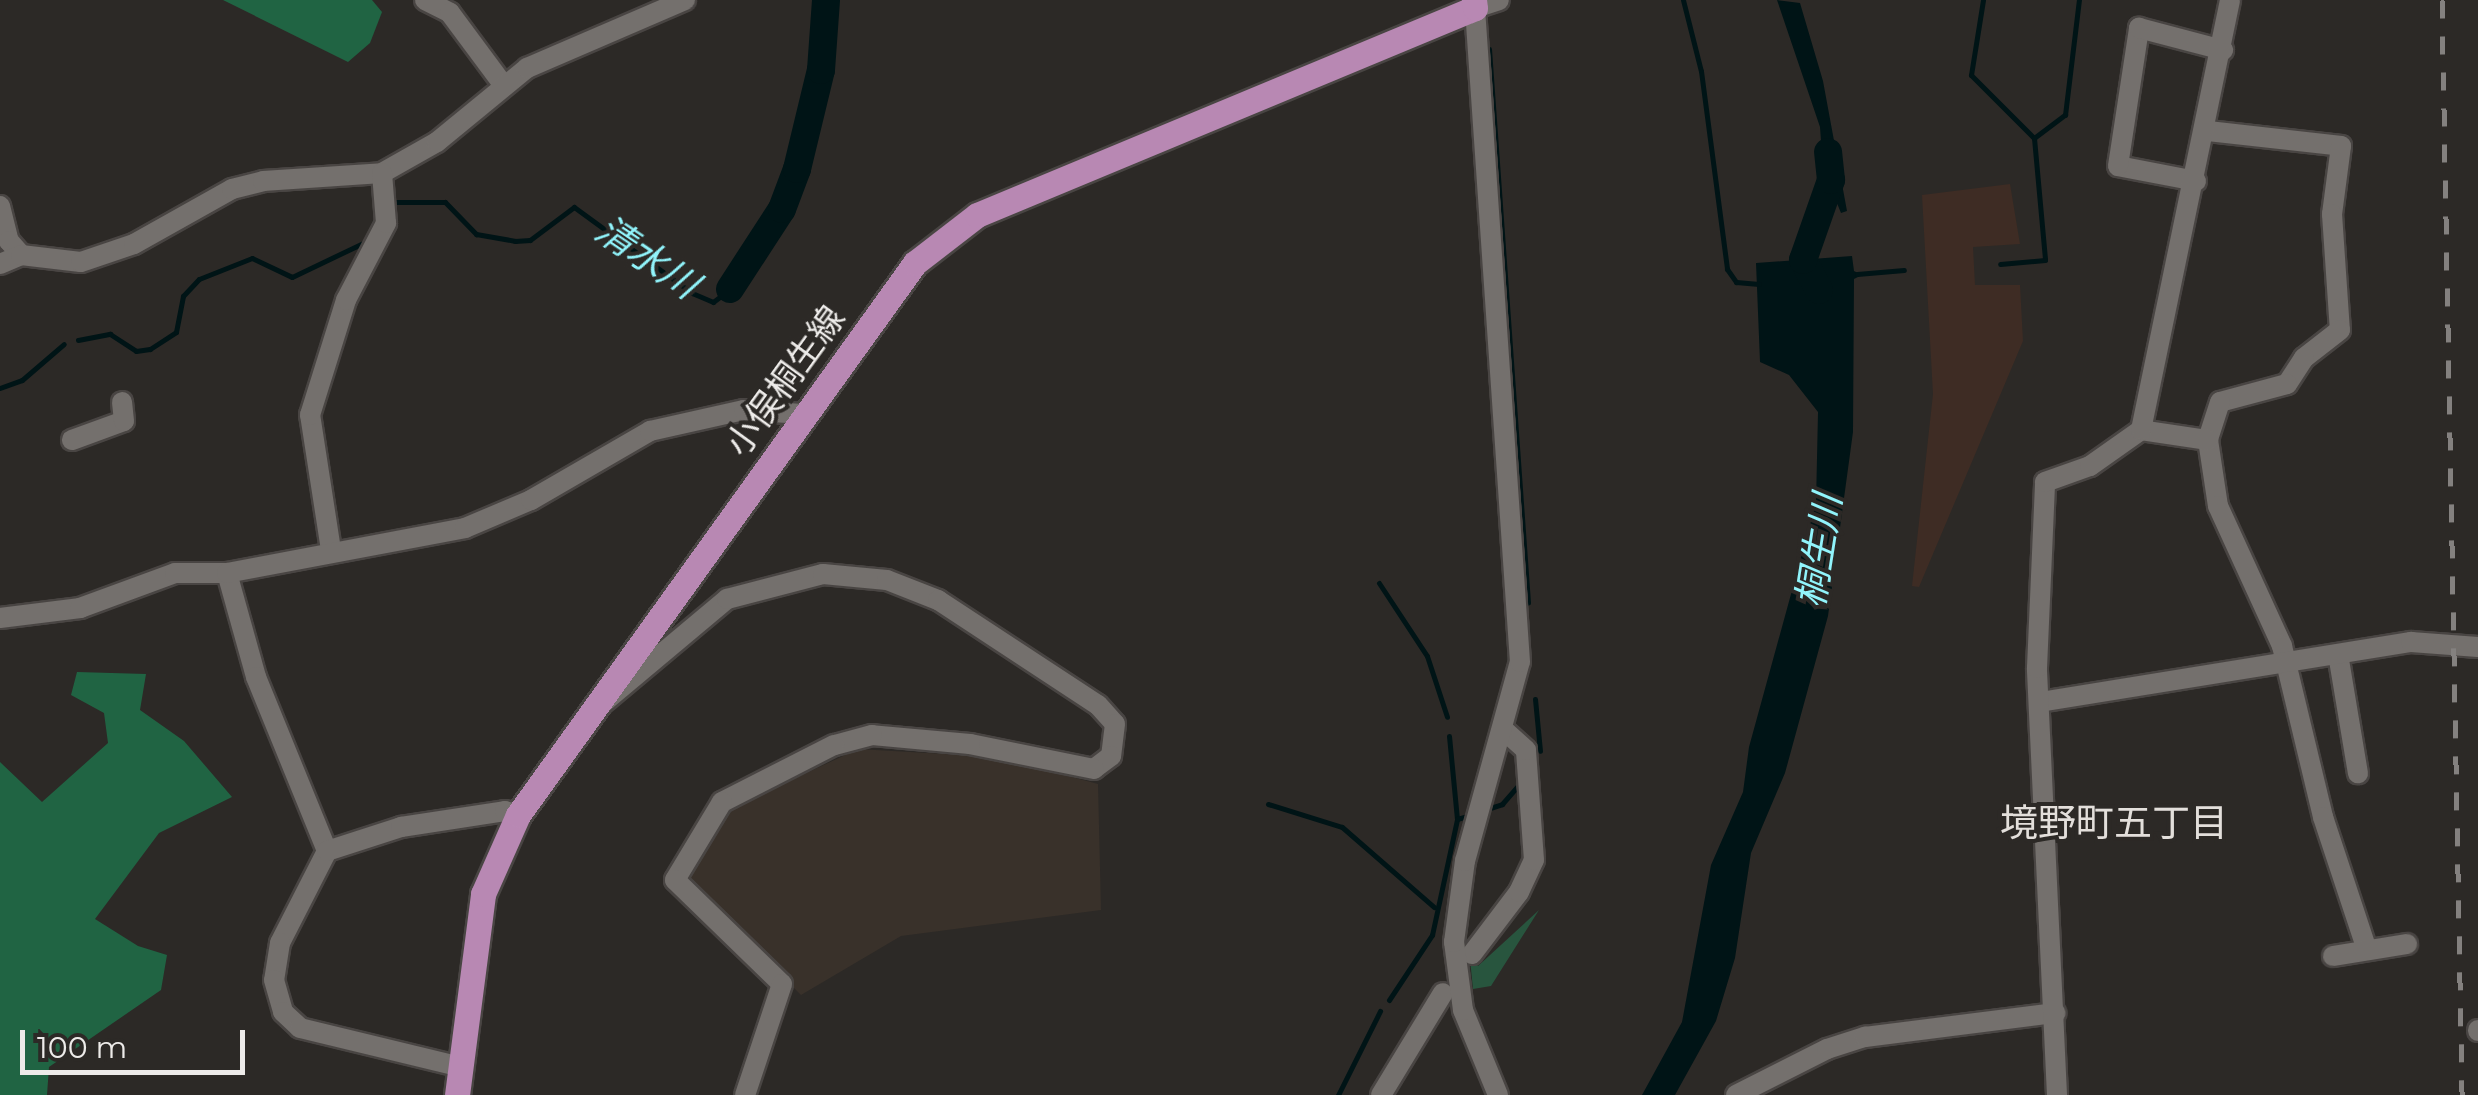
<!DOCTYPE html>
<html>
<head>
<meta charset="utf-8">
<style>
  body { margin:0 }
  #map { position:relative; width:2478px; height:1095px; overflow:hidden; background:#2c2926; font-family:Montserrat,"Noto Sans JP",sans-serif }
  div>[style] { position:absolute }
  .built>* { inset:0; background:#39312a }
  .industrial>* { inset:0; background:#3e2c24 }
  .green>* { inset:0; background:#28553e }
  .forest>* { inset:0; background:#206443 }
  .water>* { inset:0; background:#001416 }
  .stream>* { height:5px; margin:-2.5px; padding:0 2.5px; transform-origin:2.5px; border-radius:2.5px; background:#001416 }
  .river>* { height:28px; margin:-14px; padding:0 14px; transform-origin:14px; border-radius:14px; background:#001416 }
  .roads { filter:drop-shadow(2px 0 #494543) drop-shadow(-2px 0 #494543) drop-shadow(0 2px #494543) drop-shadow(0 -2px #494543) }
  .minor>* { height:20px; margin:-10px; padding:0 10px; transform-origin:10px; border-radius:10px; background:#74706d }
  .major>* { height:25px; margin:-12.5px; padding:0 12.5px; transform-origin:12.5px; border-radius:12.5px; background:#b888b3 }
  .rail>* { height:5px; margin-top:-2.5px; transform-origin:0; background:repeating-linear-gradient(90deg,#84817f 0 18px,transparent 0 36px) }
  span { translate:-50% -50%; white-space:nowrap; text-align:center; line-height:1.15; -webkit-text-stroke:8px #2c2926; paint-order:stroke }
  .street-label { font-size:35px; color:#edebe9 }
  .water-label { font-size:38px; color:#91f4fb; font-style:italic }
  .neighbourhood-label { font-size:38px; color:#e3dfdb }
  .scale { position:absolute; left:20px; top:1030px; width:225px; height:45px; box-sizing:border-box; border:5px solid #edebe9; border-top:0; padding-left:12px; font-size:30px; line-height:35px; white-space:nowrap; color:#edebe9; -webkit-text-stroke:8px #2c2926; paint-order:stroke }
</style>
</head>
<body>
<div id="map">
  <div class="built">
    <i style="clip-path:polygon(858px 749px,997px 757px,1098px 784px,1101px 910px,901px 936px,801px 995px,686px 880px,714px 829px,736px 806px)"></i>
  </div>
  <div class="industrial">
    <i style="clip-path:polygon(2010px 184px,2020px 244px,1973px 247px,1975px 285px,2020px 285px,2023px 341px,1919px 587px,1912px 586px,1933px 394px,1922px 195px)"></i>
  </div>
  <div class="green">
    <i style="clip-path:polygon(1539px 910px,1491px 986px,1473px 989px,1469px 949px,1478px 966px)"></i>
  </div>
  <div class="forest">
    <i style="clip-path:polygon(223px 0,372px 0,382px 12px,370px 43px,348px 62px)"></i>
    <i style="clip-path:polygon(77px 672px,146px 674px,140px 710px,184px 741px,232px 797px,159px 833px,95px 919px,138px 946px,167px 955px,161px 990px,49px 1067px,47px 1095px,0 1095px,0 762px,42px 802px,108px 743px,104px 713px,71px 695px)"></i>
  </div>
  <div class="water">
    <i style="clip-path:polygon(1777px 0,1800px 3px,1823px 81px,1847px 211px,1841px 213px,1823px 169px,1820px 127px)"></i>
    <i style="clip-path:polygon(1852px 256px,1854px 271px,1862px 275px,1854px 279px,1853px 432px,1828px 616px,1785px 773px,1751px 853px,1735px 958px,1716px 1021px,1675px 1095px,1642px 1095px,1682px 1022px,1711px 865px,1743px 792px,1749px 747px,1816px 503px,1818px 412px,1789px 375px,1760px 362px,1756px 263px)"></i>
  </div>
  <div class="stream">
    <i style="left:1683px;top:0;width:73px;rotate:75.8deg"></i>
    <i style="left:1701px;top:71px;width:200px;rotate:82.5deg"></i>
    <i style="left:1727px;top:269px;width:16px;rotate:55deg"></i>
    <i style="left:1736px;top:282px;width:23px;rotate:5deg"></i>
    <i style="left:1983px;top:0;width:76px;rotate:99.1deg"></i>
    <i style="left:1971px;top:75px;width:89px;rotate:45deg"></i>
    <i style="left:2034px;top:138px;width:122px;rotate:84.8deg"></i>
    <i style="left:2045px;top:260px;width:45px;rotate:174.9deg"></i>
    <i style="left:1489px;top:49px;width:555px;rotate:85.97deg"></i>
    <i style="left:2034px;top:138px;width:39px;rotate:-37deg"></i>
    <i style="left:2065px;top:115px;width:116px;rotate:-83.1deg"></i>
    <i style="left:396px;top:202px;width:49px"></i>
    <i style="left:445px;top:202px;width:45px;rotate:45.9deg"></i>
    <i style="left:476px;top:234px;width:40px;rotate:10deg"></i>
    <i style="left:515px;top:241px;width:15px;rotate:-4deg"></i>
    <i style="left:530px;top:240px;width:55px;rotate:-36.9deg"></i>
    <i style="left:574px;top:207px;width:146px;rotate:36.1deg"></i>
    <i style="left:692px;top:293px;width:23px;rotate:23deg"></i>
    <i style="left:713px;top:302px;width:21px;rotate:-37deg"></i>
    <i style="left:1857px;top:274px;width:47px;rotate:-4.9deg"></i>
    <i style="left:78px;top:340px;width:33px;rotate:-11deg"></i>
    <i style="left:110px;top:334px;width:31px;rotate:33deg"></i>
    <i style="left:136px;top:351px;width:14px;rotate:-8deg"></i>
    <i style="left:150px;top:349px;width:31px;rotate:-33deg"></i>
    <i style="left:176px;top:332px;width:37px;rotate:-79deg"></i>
    <i style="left:183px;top:296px;width:23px;rotate:-47deg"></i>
    <i style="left:199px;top:279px;width:57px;rotate:-21.6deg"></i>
    <i style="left:252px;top:258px;width:44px;rotate:25.4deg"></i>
    <i style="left:292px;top:277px;width:83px;rotate:-25.6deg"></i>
    <i style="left:0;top:388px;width:23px;rotate:-20deg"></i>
    <i style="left:22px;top:380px;width:55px;rotate:-40.6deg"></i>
    <i style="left:1379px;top:583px;width:87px;rotate:56.7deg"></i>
    <i style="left:1427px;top:656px;width:64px;rotate:71.8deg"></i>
    <i style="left:1535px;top:699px;width:52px;rotate:84.5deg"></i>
    <i style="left:1449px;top:736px;width:83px;rotate:84.5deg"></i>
    <i style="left:1268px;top:804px;width:77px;rotate:17.3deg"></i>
    <i style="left:1342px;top:827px;width:122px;rotate:41deg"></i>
    <i style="left:1487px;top:809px;width:16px;rotate:-18deg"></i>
    <i style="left:1502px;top:804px;width:28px;rotate:-49deg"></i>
    <i style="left:1389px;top:1000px;width:78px;rotate:-56.5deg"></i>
    <i style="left:1432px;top:935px;width:119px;rotate:-77.8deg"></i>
    <i style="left:1457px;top:819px;width:15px;rotate:-16deg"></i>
    <i style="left:1338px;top:1095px;width:94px;rotate:-63.4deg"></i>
  </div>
  <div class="river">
    <i style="left:730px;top:289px;width:95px;rotate:-57deg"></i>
    <i style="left:782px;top:209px;width:43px;rotate:-69.4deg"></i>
    <i style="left:797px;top:169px;width:102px;rotate:-76.4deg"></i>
    <i style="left:821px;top:70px;width:70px;rotate:-85.9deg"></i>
    <i style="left:1819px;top:290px;width:34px;rotate:-118deg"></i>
    <i style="left:1803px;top:260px;width:85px;rotate:-70.7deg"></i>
    <i style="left:1831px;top:180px;width:28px;rotate:-96deg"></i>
  </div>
  <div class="roads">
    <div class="minor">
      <i style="left:425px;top:0;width:28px;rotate:27deg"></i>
      <i style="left:450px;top:13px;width:87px;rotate:53.4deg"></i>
      <i style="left:2208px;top:131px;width:134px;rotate:6.4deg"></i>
      <i style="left:2341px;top:146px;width:69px;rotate:97.5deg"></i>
      <i style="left:2332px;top:214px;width:116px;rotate:86.1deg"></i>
      <i style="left:2340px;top:330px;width:46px;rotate:142.1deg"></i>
      <i style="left:2304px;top:358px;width:31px;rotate:123deg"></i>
      <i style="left:2287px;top:384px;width:69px;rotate:165deg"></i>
      <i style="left:2220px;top:402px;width:40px;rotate:108deg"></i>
      <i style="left:2208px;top:440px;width:67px;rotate:81.4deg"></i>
      <i style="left:2218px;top:506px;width:154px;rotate:65.4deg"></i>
      <i style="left:2282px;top:646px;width:176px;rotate:76.5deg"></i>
      <i style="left:2323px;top:817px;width:137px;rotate:71.7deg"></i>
      <i style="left:2196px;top:181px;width:79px;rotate:-169.1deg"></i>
      <i style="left:2118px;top:166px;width:140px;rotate:-81.3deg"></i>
      <i style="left:2139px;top:28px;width:87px;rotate:14.7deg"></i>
      <i style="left:0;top:206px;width:36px;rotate:76deg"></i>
      <i style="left:9px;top:241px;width:18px;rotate:49deg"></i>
      <i style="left:0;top:264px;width:23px;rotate:-23deg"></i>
      <i style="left:21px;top:255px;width:60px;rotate:6.7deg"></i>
      <i style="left:81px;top:262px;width:56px;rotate:-18.8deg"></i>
      <i style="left:134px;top:244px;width:112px;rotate:-29.3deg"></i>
      <i style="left:232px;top:189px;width:32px;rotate:-14deg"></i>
      <i style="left:263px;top:181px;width:119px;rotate:-3.8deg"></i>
      <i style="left:382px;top:173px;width:63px;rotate:-29.4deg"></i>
      <i style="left:437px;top:142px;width:117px;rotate:-39.4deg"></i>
      <i style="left:527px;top:68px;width:172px;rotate:-23.3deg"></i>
      <i style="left:2141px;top:430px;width:68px;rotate:8.5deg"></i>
      <i style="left:72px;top:440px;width:55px;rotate:-20.1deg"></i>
      <i style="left:124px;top:421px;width:19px;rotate:-96deg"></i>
      <i style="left:331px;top:550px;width:137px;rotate:-98.8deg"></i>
      <i style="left:310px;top:415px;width:121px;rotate:-72.6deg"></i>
      <i style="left:346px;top:300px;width:87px;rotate:-62.5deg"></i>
      <i style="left:386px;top:223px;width:50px;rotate:-94.6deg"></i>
      <i style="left:227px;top:573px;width:108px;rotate:74.4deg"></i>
      <i style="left:256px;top:677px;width:188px;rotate:67.8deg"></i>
      <i style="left:327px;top:851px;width:103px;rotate:117.1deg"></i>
      <i style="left:280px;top:943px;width:37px;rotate:99deg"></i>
      <i style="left:274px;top:980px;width:33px;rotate:74deg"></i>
      <i style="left:283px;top:1012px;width:23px;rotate:43deg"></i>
      <i style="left:300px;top:1028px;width:166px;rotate:13.6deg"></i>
      <i style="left:0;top:618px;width:81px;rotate:-7.1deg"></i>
      <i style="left:80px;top:608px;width:101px;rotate:-20.2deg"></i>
      <i style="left:175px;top:573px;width:52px"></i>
      <i style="left:227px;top:573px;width:242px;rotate:-10.7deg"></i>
      <i style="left:465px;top:528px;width:72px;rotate:-23deg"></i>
      <i style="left:531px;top:500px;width:138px;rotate:-30.1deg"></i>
      <i style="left:650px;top:431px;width:96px;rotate:-12.6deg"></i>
      <i style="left:744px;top:410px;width:58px;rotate:3.9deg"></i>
      <i style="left:2338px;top:654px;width:121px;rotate:80.5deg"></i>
      <i style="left:2040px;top:702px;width:376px;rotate:-9.2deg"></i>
      <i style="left:2411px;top:642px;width:67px;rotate:4.3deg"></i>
      <i style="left:597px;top:708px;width:170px;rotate:-40deg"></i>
      <i style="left:727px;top:599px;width:99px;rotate:-14.6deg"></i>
      <i style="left:823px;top:574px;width:64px;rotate:5.4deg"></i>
      <i style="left:887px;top:580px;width:55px;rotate:21.4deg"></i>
      <i style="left:938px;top:600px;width:191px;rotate:33.3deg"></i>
      <i style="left:1098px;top:705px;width:25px;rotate:48deg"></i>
      <i style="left:1115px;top:724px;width:32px;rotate:97deg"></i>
      <i style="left:1111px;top:756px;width:21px;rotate:143deg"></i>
      <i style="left:1094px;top:769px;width:126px;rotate:-168.6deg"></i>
      <i style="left:970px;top:744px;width:98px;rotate:-174.8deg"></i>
      <i style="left:872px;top:735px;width:39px;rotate:165deg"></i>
      <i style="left:834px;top:745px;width:126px;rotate:153deg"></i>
      <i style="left:722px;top:802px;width:91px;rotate:121.1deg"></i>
      <i style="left:675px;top:880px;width:149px;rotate:44.2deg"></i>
      <i style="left:782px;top:984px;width:117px;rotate:108.4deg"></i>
      <i style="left:327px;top:851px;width:78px;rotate:-18deg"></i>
      <i style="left:401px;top:827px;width:105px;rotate:-8.7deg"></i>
      <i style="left:505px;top:811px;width:14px;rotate:17deg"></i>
      <i style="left:1472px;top:954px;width:78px;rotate:-52.8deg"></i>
      <i style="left:1519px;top:892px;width:35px;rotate:-65deg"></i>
      <i style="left:1534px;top:860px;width:110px;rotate:-94.2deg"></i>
      <i style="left:1526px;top:750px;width:28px;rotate:-138deg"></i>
      <i style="left:2333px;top:956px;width:75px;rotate:-9.2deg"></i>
      <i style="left:2478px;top:1030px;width:1px;rotate:90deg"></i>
      <i style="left:1381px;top:1095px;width:119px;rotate:-58.7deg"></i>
      <i style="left:1498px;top:1095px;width:92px;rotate:-112.4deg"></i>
      <i style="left:1463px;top:1010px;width:69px;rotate:-97.5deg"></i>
      <i style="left:1454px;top:942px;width:82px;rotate:-82.3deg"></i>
      <i style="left:1465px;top:861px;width:206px;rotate:-74.6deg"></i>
      <i style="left:1520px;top:662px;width:656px;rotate:-93.94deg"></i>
      <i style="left:1475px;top:8px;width:25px;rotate:-18deg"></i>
      <i style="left:1736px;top:1095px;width:102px;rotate:-26.8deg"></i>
      <i style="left:1827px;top:1049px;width:40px;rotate:-18deg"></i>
      <i style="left:1865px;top:1037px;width:192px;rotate:-7.2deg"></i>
      <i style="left:2057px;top:1095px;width:427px;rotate:-92.7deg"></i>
      <i style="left:2037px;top:668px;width:186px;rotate:-87.5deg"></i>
      <i style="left:2045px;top:482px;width:48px;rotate:-19.6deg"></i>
      <i style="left:2090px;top:466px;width:62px;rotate:-35.2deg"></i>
      <i style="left:2141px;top:430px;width:439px;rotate:-78.3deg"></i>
    </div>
    <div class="major">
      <i style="left:457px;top:1095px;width:203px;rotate:-82.6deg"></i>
      <i style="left:483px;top:894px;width:86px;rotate:-66.1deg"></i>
      <i style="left:518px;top:815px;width:680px;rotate:-54.28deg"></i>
      <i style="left:915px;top:263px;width:78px;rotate:-37.7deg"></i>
      <i style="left:977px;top:215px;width:539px;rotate:-22.57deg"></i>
      <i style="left:1475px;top:8px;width:8px;rotate:-97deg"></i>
    </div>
  </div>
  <div class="rail">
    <i style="left:2442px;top:0;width:1095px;rotate:88.95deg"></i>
  </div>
  <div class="street-label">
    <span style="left:785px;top:381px;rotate:-54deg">小俣桐生線</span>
  </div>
  <div class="water-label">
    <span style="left:647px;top:257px;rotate:34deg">清水川</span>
    <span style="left:1819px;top:551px;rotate:-81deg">桐生川</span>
  </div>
  <div class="neighbourhood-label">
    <span style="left:2114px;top:823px">境野町五丁目</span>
  </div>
  <div class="scale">100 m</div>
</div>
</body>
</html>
